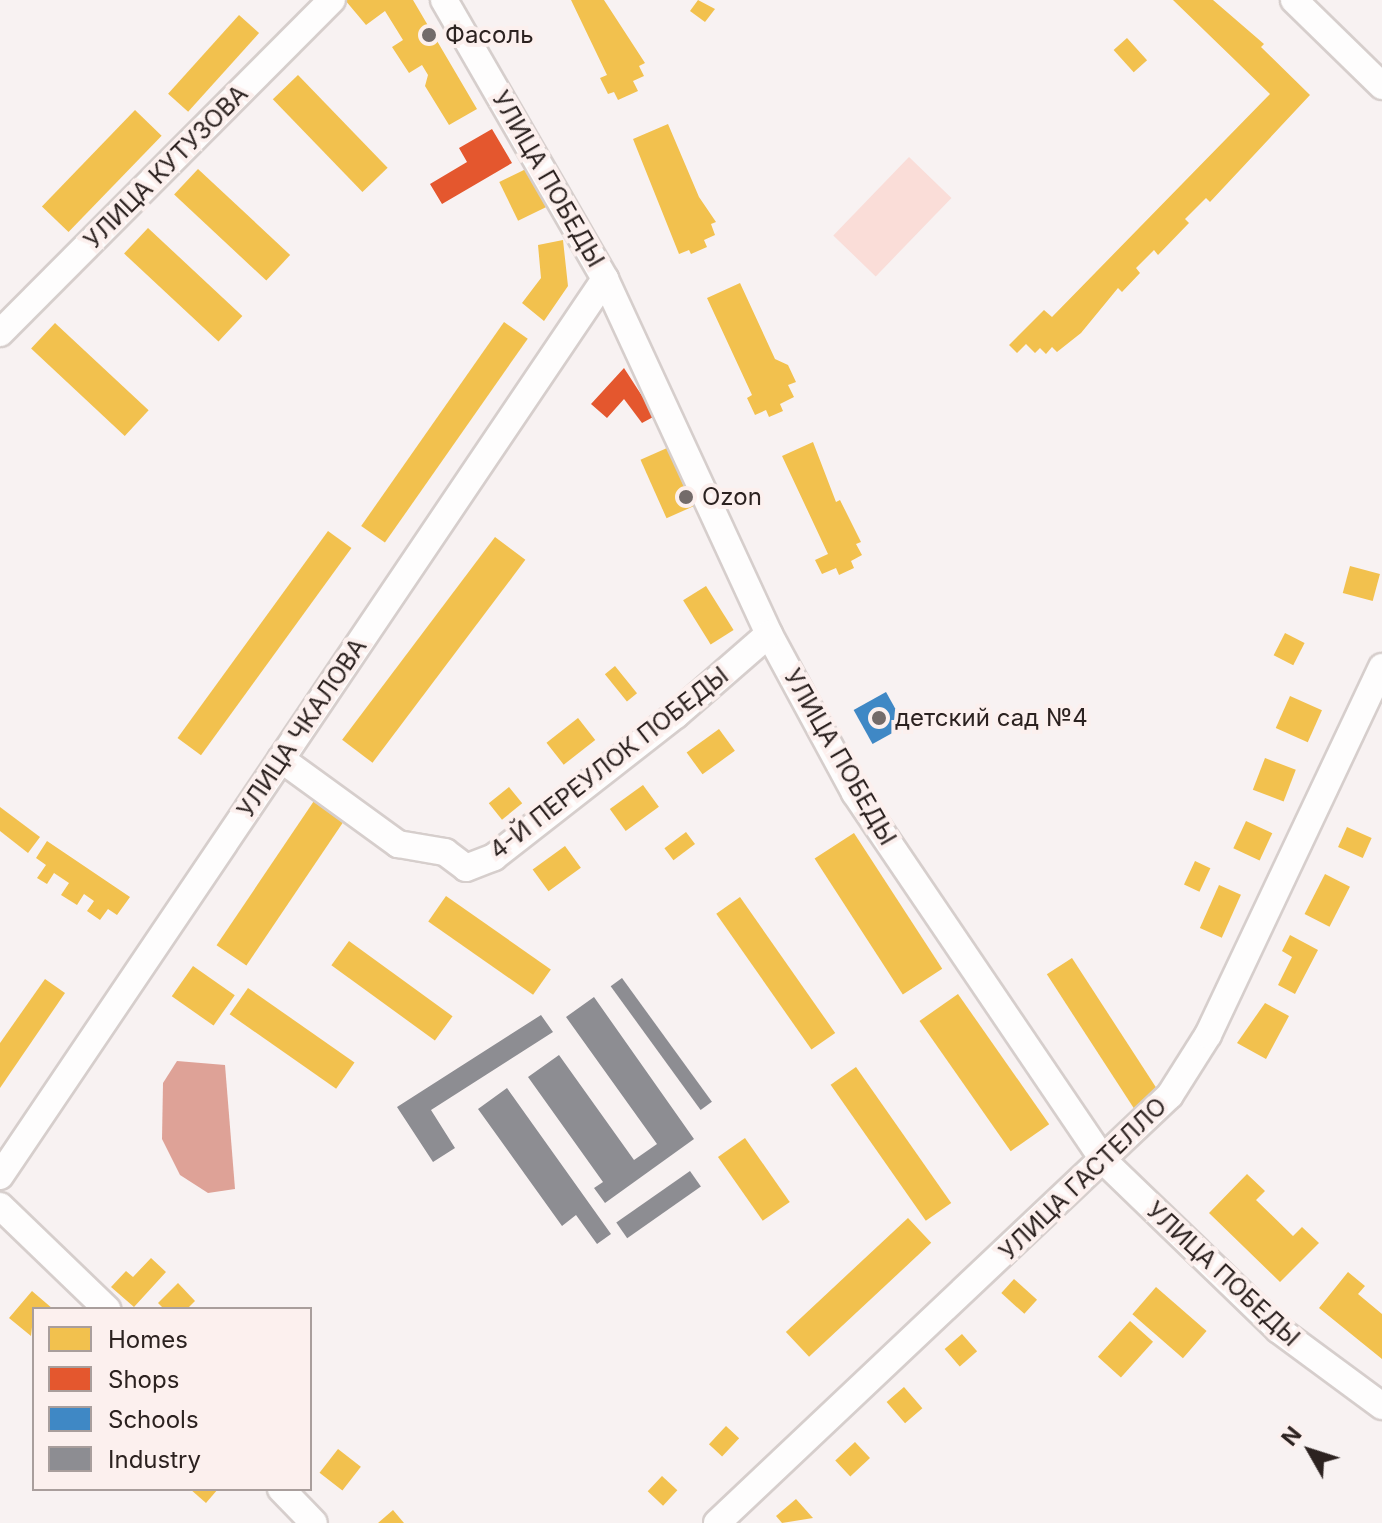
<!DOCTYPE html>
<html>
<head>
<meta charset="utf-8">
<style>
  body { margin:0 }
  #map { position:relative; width:1382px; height:1523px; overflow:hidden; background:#f8f2f2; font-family:Inter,sans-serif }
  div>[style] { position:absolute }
  .green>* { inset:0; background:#faddd8; transform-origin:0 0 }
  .water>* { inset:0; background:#dea297 }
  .homes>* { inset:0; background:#f2c14e; transform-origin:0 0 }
  .shops>* { inset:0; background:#e4572e }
  .schools>* { inset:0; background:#3f88c5; transform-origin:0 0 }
  .industry>* { inset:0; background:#8d8d92; transform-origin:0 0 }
  .roads { filter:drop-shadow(2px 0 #d6cecc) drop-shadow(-2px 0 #d6cecc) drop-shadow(0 2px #d6cecc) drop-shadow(0 -2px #d6cecc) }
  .minor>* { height:26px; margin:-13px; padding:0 13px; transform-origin:13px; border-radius:13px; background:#fefdfd }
  .dots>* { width:22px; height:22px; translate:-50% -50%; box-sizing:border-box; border:4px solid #fcf0ee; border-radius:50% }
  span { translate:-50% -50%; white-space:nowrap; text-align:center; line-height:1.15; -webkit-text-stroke:8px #fcf0ee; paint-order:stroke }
  .poi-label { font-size:24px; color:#2c2220 }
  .left { translate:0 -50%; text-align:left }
  .street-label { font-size:24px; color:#2c2220 }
  .legend { position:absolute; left:32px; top:1307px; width:280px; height:184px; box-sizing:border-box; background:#fcf0ee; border:2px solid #a99e9c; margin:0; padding:10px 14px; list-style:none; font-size:24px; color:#2c2220 }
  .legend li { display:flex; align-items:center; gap:16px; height:40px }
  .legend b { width:40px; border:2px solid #a99e9c }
  .north { position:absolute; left:1270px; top:1411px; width:80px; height:80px; -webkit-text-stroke:6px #fcf0ee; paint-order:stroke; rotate:309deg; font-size:22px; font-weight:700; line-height:32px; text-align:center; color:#2c2220 }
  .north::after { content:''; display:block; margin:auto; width:28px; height:36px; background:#2c2220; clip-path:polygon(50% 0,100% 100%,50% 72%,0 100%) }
</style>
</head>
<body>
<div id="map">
  <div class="green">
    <i style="left:909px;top:157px;width:59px;height:109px;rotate:44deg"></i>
  </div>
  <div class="water">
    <i style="clip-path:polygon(177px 1061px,225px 1065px,235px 1189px,208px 1193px,180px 1175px,162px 1139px,163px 1083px)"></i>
  </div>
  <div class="homes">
    <i style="clip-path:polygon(345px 0,413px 0,477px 109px,449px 125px,425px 86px,428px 75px,422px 65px,409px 73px,392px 47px,403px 40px,385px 11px,366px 25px)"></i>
    <i style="clip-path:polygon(571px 0,604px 0,645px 63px,639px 66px,644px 76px,633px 81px,638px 91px,618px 100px,614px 92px,608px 94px,600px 78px,607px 75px)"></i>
    <i style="clip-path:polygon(698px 0,715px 9px,705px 22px,690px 11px)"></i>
    <i style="clip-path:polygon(1173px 0,1213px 0,1264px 44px,1261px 47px,1310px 95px,1210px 202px,1206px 198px,1185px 219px,1189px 223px,1158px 255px,1154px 250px,1136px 268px,1140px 273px,1122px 292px,1118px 288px,1081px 333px,1057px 352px,1052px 347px,1046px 354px,1040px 348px,1035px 353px,1026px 344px,1017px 353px,1009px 345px,1044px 310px,1052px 317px,1270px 94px)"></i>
    <i style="left:239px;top:15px;width:27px;height:106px;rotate:42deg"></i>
    <i style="left:1127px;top:38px;width:30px;height:18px;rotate:48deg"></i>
    <i style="left:298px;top:75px;width:129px;height:35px;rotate:46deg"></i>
    <i style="left:135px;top:110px;width:37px;height:134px;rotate:44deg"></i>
    <i style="clip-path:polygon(668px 124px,699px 197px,716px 222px,711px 224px,715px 235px,704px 240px,707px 247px,691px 254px,689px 250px,679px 254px,633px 139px)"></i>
    <i style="left:528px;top:168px;width:43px;height:32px;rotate:64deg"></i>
    <i style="left:198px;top:169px;width:126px;height:35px;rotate:43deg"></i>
    <i style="left:148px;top:228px;width:129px;height:35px;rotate:43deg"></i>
    <i style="clip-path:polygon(563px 240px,568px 286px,544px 321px,522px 303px,541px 278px,538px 245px)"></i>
    <i style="clip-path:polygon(740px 283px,775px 359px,788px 365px,796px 382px,788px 385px,794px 397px,780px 404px,783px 411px,769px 417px,766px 410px,755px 415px,747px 398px,752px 395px,707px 298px)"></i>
    <i style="left:504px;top:322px;width:29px;height:249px;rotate:35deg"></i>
    <i style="left:55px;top:323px;width:128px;height:35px;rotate:43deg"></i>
    <i style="clip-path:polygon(813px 442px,836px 502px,840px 500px,861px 542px,856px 544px,862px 555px,851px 561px,854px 568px,839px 575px,836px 568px,822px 574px,815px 560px,828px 554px,782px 456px)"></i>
    <i style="left:667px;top:448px;width:64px;height:29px;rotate:66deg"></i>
    <i style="left:328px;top:531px;width:29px;height:256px;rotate:36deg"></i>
    <i style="left:495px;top:537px;width:38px;height:254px;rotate:37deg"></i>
    <i style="left:1350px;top:566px;width:31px;height:28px;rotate:15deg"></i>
    <i style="left:706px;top:586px;width:52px;height:27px;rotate:58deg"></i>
    <i style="left:1285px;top:633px;width:22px;height:25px;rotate:27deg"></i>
    <i style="left:615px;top:666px;width:35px;height:13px;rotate:51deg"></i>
    <i style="left:1290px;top:696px;width:35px;height:35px;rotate:24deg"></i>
    <i style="left:578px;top:718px;width:28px;height:40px;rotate:52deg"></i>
    <i style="left:719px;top:729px;width:27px;height:40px;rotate:54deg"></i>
    <i style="left:1265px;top:758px;width:33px;height:34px;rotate:21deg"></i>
    <i style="left:643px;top:785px;width:27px;height:41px;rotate:54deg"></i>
    <i style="left:509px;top:787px;width:21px;height:26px;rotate:51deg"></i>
    <i style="left:320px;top:792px;width:36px;height:185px;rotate:34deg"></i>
    <i style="clip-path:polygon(0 807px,40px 837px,28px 853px,0 831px)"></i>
    <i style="left:1246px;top:821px;width:29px;height:30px;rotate:25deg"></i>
    <i style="left:1347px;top:827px;width:27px;height:22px;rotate:24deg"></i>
    <i style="left:686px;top:832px;width:15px;height:27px;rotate:53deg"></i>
    <i style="left:854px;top:833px;width:162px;height:47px;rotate:57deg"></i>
    <i style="clip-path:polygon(47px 841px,130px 897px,117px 915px,108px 909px,100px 920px,87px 911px,94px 901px,84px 894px,77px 905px,61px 895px,69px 883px,54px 873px,47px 884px,37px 878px,46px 865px,36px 858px)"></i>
    <i style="left:565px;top:846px;width:27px;height:40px;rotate:54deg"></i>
    <i style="left:1195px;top:861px;width:17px;height:26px;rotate:25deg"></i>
    <i style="left:1325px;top:874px;width:28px;height:45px;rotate:27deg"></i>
    <i style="left:1219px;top:885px;width:24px;height:47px;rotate:24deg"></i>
    <i style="left:446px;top:896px;width:128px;height:31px;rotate:35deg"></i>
    <i style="left:740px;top:897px;width:166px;height:29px;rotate:55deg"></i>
    <i style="clip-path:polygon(1290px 935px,1318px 950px,1295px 994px,1278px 985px,1292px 957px,1282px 951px)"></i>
    <i style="left:349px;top:941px;width:128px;height:30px;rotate:36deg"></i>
    <i style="left:1072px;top:958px;width:163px;height:30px;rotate:57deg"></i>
    <i style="left:193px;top:966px;width:51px;height:37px;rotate:35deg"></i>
    <i style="clip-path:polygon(45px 979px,65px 993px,0 1088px,0 1043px)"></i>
    <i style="left:248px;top:988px;width:130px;height:32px;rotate:35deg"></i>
    <i style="left:958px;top:994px;width:159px;height:47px;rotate:55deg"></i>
    <i style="clip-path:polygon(1265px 1003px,1289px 1016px,1266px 1059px,1237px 1043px)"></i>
    <i style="left:856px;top:1067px;width:166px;height:31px;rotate:55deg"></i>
    <i style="left:745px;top:1138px;width:78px;height:33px;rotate:55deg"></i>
    <i style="clip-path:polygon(1247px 1174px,1265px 1191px,1256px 1200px,1293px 1236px,1302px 1227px,1319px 1243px,1280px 1282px,1209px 1213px)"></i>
    <i style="left:908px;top:1218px;width:34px;height:167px;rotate:47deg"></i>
    <i style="clip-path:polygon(151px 1258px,166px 1272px,134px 1307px,111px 1287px,126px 1271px,133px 1277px)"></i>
    <i style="clip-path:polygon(1348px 1272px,1365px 1286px,1358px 1294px,1382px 1314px,1382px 1359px,1319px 1308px)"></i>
    <i style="left:1014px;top:1279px;width:31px;height:19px;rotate:42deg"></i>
    <i style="clip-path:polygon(178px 1283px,195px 1301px,187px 1309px,164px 1309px,158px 1303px)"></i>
    <i style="left:1156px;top:1287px;width:67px;height:36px;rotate:41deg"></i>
    <i style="clip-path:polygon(32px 1291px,53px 1309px,34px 1309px,31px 1336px,9px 1318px)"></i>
    <i style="left:1130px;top:1321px;width:31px;height:48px;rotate:42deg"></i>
    <i style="left:962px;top:1334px;width:23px;height:23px;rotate:49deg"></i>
    <i style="left:904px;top:1387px;width:28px;height:23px;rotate:49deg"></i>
    <i style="left:726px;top:1426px;width:18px;height:25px;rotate:43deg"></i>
    <i style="left:855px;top:1442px;width:22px;height:27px;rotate:47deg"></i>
    <i style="left:338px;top:1449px;width:29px;height:30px;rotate:38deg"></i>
    <i style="left:662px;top:1476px;width:21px;height:21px;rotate:43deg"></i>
    <i style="clip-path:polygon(190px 1489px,218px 1489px,206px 1503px)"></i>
    <i style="clip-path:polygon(796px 1499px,813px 1518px,782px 1523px,776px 1516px)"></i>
    <i style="clip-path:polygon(393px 1510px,404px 1523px,378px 1523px)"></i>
  </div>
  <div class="shops">
    <i style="clip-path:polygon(492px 129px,512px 163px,442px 204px,430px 184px,467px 162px,459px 148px)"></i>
    <i style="clip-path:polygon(624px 368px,655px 416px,642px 423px,624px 399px,607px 418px,591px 404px)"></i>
  </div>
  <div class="schools">
    <i style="left:886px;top:692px;width:39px;height:37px;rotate:61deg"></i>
  </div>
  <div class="industry">
    <i style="left:622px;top:978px;width:153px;height:14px;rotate:54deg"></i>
    <i style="clip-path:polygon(594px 997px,694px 1139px,605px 1203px,594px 1188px,603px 1182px,528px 1077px,559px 1055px,634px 1160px,657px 1144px,566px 1017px)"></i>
    <i style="clip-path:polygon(541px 1015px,553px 1032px,431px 1110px,455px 1148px,433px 1162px,397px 1107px)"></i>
    <i style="clip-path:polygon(507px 1088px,611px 1234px,597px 1244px,576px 1215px,562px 1226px,478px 1109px)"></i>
    <i style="left:690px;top:1171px;width:19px;height:90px;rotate:55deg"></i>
  </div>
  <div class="roads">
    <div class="minor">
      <i style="left:444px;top:0;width:322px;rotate:60deg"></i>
      <i style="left:605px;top:279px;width:391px;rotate:65.2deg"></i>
      <i style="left:769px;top:634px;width:181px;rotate:61.6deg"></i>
      <i style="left:855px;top:793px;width:444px;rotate:55.9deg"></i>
      <i style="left:1104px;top:1161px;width:243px;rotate:44deg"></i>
      <i style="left:1279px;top:1330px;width:128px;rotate:36.4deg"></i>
      <i style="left:1294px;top:0;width:123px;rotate:44.3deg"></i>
      <i style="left:0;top:333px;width:470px;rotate:-45.1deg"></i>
      <i style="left:281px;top:759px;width:145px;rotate:36deg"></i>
      <i style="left:398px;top:844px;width:48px;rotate:9.7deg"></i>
      <i style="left:445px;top:852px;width:26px;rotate:37deg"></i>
      <i style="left:466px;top:868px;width:30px;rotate:-21deg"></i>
      <i style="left:494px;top:857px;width:231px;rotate:-38deg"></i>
      <i style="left:676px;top:715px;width:123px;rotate:-41.1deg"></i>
      <i style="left:0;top:1176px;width:1082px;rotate:-56deg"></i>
      <i style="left:0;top:1206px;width:149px;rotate:43.9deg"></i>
      <i style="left:281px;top:1489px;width:47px;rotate:45.9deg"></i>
      <i style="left:717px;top:1523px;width:623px;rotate:-43.37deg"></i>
      <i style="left:1170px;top:1095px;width:71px;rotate:-57.7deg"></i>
      <i style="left:1208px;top:1035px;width:407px;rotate:-64.7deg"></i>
    </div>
  </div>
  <div class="dots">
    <i style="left:429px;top:35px;background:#736b6a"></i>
    <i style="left:686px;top:497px;background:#736b6a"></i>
    <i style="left:879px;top:718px;background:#736b6a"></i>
  </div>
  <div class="poi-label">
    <span class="left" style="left:445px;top:35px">Фасоль</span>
    <span class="left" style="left:702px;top:497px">Ozon</span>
    <span class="left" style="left:895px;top:718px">детский сад №4</span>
  </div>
  <div class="street-label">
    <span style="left:166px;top:167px;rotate:-45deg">УЛИЦА КУТУЗОВА</span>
    <span style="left:548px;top:179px;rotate:60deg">УЛИЦА ПОБЕДЫ</span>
    <span style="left:302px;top:728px;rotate:-56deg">УЛИЦА ЧКАЛОВА</span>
    <span style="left:840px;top:757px;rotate:60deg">УЛИЦА ПОБЕДЫ</span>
    <span style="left:609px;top:763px;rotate:-38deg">4-Й ПЕРЕУЛОК ПОБЕДЫ</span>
    <span style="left:1083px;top:1179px;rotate:-44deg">УЛИЦА ГАСТЕЛЛО</span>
    <span style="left:1223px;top:1274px;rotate:43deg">УЛИЦА ПОБЕДЫ</span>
  </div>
  <ul class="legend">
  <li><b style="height:22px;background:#f2c14e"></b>Homes</li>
  <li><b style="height:22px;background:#e4572e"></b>Shops</li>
  <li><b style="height:22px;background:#3f88c5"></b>Schools</li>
  <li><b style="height:22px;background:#8d8d92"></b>Industry</li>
  </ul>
  <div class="north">N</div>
</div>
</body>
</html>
